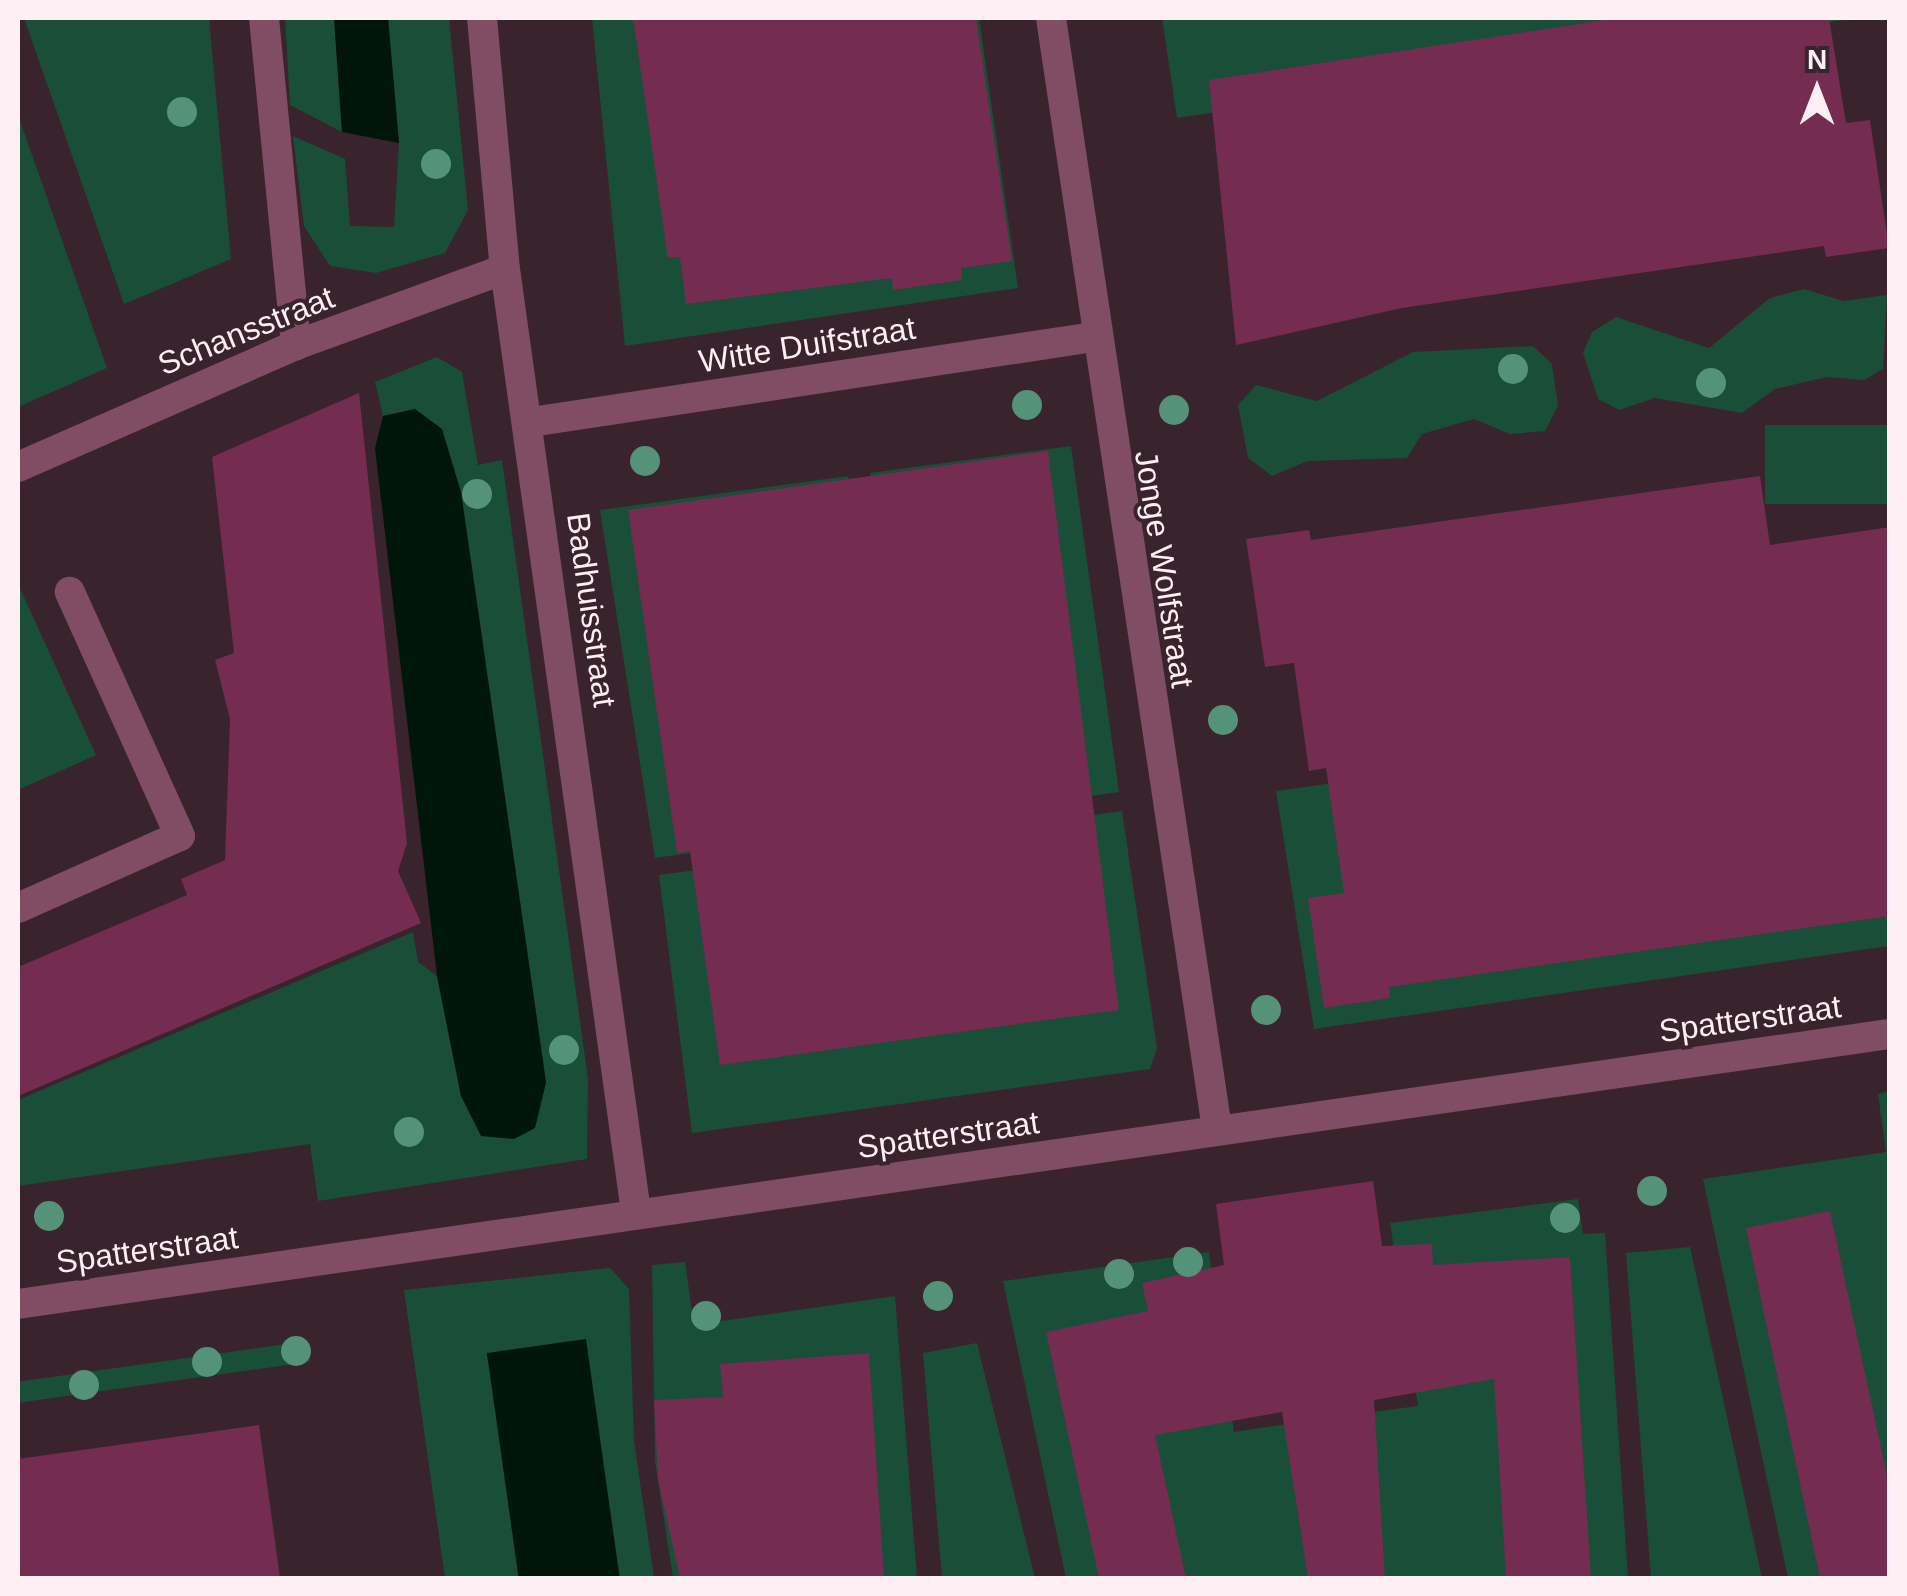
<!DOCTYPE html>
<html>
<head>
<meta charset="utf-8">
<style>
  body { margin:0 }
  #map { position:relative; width:1907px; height:1596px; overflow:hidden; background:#39242d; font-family:Arial,sans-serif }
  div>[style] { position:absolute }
  .green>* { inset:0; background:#194e39; transform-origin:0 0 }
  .water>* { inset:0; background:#00160b; transform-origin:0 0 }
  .building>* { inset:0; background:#742c50 }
  .minor>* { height:30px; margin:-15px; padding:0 15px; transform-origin:15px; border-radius:15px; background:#804d64 }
  .trees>* { width:30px; height:30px; margin:-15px; border-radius:50%; background:#549279 }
  span { translate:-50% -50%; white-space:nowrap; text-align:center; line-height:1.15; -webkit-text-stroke:8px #39242d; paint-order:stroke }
  .street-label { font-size:32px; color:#fdeff4 }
  .frame { position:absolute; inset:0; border:20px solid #fdeff4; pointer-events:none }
  .north { position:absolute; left:1767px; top:40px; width:100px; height:100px; -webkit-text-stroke:8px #39242d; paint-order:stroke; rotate:0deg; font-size:28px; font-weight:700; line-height:40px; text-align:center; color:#fdeff4 }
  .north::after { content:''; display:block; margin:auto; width:35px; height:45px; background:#fdeff4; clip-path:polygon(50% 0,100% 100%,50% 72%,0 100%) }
</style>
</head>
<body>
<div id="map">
  <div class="green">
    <i style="clip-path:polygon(24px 18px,209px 18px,231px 259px,124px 304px)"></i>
    <i style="clip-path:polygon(285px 18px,334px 18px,342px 132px,290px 105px)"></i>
    <i style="clip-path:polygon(388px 18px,449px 18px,468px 210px,445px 253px,376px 273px,330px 266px,304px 226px,293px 136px,345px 159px,350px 226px,394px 227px,399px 143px)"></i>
    <i style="clip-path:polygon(592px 18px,979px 18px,1018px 288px,625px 346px)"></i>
    <i style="clip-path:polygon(1162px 18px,1858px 18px,1177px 118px)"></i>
    <i style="clip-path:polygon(18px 115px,107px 368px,18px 407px)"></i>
    <i style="clip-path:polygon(1804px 289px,1843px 301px,1887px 295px,1883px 369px,1864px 380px,1827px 377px,1775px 389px,1742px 413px,1655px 398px,1619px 410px,1598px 399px,1583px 353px,1592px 332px,1616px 317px,1709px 348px,1770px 298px)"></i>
    <i style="clip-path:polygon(1533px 346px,1552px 364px,1558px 406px,1545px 431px,1510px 434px,1474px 419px,1422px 434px,1407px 458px,1308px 461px,1272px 476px,1248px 458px,1238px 405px,1256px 385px,1317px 401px,1413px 352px)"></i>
    <i style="clip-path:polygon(437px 357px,462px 372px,478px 465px,502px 460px,588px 1079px,587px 1159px,318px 1201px,310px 1144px,18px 1186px,18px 1100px,413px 932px,418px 962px,437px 976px,461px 1096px,535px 1128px,546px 1082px,461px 492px,415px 409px,383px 416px,375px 382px)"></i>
    <i style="left:1889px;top:425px;width:79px;height:124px;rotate:90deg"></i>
    <i style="clip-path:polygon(1071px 446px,1119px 792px,956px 815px,959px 834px,1122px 811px,1157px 1048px,1150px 1069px,692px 1133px,659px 875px,823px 853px,821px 834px,655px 858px,600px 510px,848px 476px,885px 744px,905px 742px,870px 473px)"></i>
    <i style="clip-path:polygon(18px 584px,96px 755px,18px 790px)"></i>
    <i style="clip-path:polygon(1889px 716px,1889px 946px,1314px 1029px,1276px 791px,1749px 725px)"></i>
    <i style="clip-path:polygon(1889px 1091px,1889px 1578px,1788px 1578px,1703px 1179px,1886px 1152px,1878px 1094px)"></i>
    <i style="clip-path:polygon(1578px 1199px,1583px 1234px,1605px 1233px,1628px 1578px,1357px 1578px,1334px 1417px,1418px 1406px,1390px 1223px)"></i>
    <i style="clip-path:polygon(1690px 1247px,1762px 1578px,1651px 1578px,1626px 1253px)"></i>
    <i style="clip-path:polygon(1209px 1252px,1234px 1432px,1320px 1419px,1345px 1578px,1066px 1578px,1003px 1281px)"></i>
    <i style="clip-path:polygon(685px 1262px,694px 1325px,895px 1296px,917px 1578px,673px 1578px,655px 1461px,652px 1265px)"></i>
    <i style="clip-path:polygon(610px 1268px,629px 1289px,634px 1441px,654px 1578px,620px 1578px,585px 1340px,487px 1355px,521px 1578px,445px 1578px,404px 1290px)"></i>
    <i style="left:307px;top:1341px;width:21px;height:292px;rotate:82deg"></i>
    <i style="clip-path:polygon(977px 1343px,1035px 1578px,942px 1578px,923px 1353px)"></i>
  </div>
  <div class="water">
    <i style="clip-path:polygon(334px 18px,388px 18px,399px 143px,342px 132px)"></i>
    <i style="clip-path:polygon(415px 409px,442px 429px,461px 492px,546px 1082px,535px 1128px,514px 1139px,481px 1136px,461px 1096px,437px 976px,375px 448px,383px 416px)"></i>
    <i style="left:586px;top:1339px;width:241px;height:100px;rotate:82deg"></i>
  </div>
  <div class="building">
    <i style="clip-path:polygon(633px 18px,976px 18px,1012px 261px,961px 268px,962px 280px,893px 290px,892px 278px,686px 304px,680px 257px,668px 258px)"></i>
    <i style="clip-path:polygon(1618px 18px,1829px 18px,1846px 123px,1870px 120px,1889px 248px,1826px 257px,1824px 246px,1402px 308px,1236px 345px,1209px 80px)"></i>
    <i style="clip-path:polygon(359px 393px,407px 843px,398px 871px,421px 923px,18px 1096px,18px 967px,187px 895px,181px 879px,225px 860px,230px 719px,215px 660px,234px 653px,212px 457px)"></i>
    <i style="clip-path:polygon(1048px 451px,1119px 1010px,720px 1065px,690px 851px,677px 853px,628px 510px)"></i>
    <i style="clip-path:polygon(1760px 476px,1770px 545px,1890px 527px,1890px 916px,1389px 987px,1390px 998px,1324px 1008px,1308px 898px,1344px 893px,1326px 768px,1309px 771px,1294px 663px,1265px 667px,1246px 539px,1309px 530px,1311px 540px)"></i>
    <i style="clip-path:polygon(1373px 1181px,1382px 1246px,1432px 1244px,1433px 1265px,1570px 1257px,1591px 1578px,1506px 1578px,1494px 1379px,1374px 1400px,1385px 1578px,1308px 1578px,1282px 1412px,1155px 1435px,1186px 1578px,1099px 1578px,1046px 1332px,1148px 1311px,1142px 1283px,1224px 1265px,1216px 1204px)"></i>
    <i style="clip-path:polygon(1830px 1211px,1890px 1489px,1890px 1578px,1820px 1578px,1746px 1228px)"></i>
    <i style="clip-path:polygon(869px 1353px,884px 1578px,680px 1578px,658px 1480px,654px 1400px,723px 1397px,720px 1364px)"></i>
    <i style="clip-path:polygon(259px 1425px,280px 1578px,18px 1578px,18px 1459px)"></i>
  </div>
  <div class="minor">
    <i style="left:264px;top:18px;width:329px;rotate:84.4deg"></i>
    <i style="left:482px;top:18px;width:252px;rotate:84.8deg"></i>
    <i style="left:505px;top:269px;width:952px;rotate:82.09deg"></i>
    <i style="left:1051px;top:18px;width:1123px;rotate:81.5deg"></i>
    <i style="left:531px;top:422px;width:569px;rotate:-8.59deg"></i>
    <i style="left:18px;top:467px;width:304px;rotate:-23.7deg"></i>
    <i style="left:296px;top:345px;width:222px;rotate:-20deg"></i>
    <i style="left:18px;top:908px;width:177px;rotate:-24deg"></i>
    <i style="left:180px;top:836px;width:268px;rotate:-114.3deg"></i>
    <i style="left:18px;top:1304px;width:1891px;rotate:-8.21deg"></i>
  </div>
  <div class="trees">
    <i style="left:182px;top:112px"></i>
    <i style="left:436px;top:164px"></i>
    <i style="left:1513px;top:369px"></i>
    <i style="left:1711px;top:383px"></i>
    <i style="left:1027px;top:405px"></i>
    <i style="left:1174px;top:410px"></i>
    <i style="left:645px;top:461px"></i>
    <i style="left:477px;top:494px"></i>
    <i style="left:1223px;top:720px"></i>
    <i style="left:1266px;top:1010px"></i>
    <i style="left:564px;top:1050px"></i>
    <i style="left:409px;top:1132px"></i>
    <i style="left:1652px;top:1191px"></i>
    <i style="left:49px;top:1216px"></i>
    <i style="left:1565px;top:1218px"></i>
    <i style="left:1188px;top:1262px"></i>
    <i style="left:1119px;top:1274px"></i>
    <i style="left:938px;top:1296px"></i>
    <i style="left:706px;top:1316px"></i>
    <i style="left:296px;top:1351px"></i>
    <i style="left:207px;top:1362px"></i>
    <i style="left:84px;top:1385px"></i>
  </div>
  <div class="street-label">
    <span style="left:246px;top:331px;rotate:-22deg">Schansstraat</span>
    <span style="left:807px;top:345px;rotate:-9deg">Witte Duifstraat</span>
    <span style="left:1164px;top:569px;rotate:81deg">Jonge Wolfstraat</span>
    <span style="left:591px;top:610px;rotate:82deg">Badhuisstraat</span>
    <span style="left:1750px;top:1019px;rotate:-8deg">Spatterstraat</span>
    <span style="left:948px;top:1135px;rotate:-8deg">Spatterstraat</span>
    <span style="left:147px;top:1250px;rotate:-8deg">Spatterstraat</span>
  </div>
  <div class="frame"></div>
  <div class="north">N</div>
</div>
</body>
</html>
